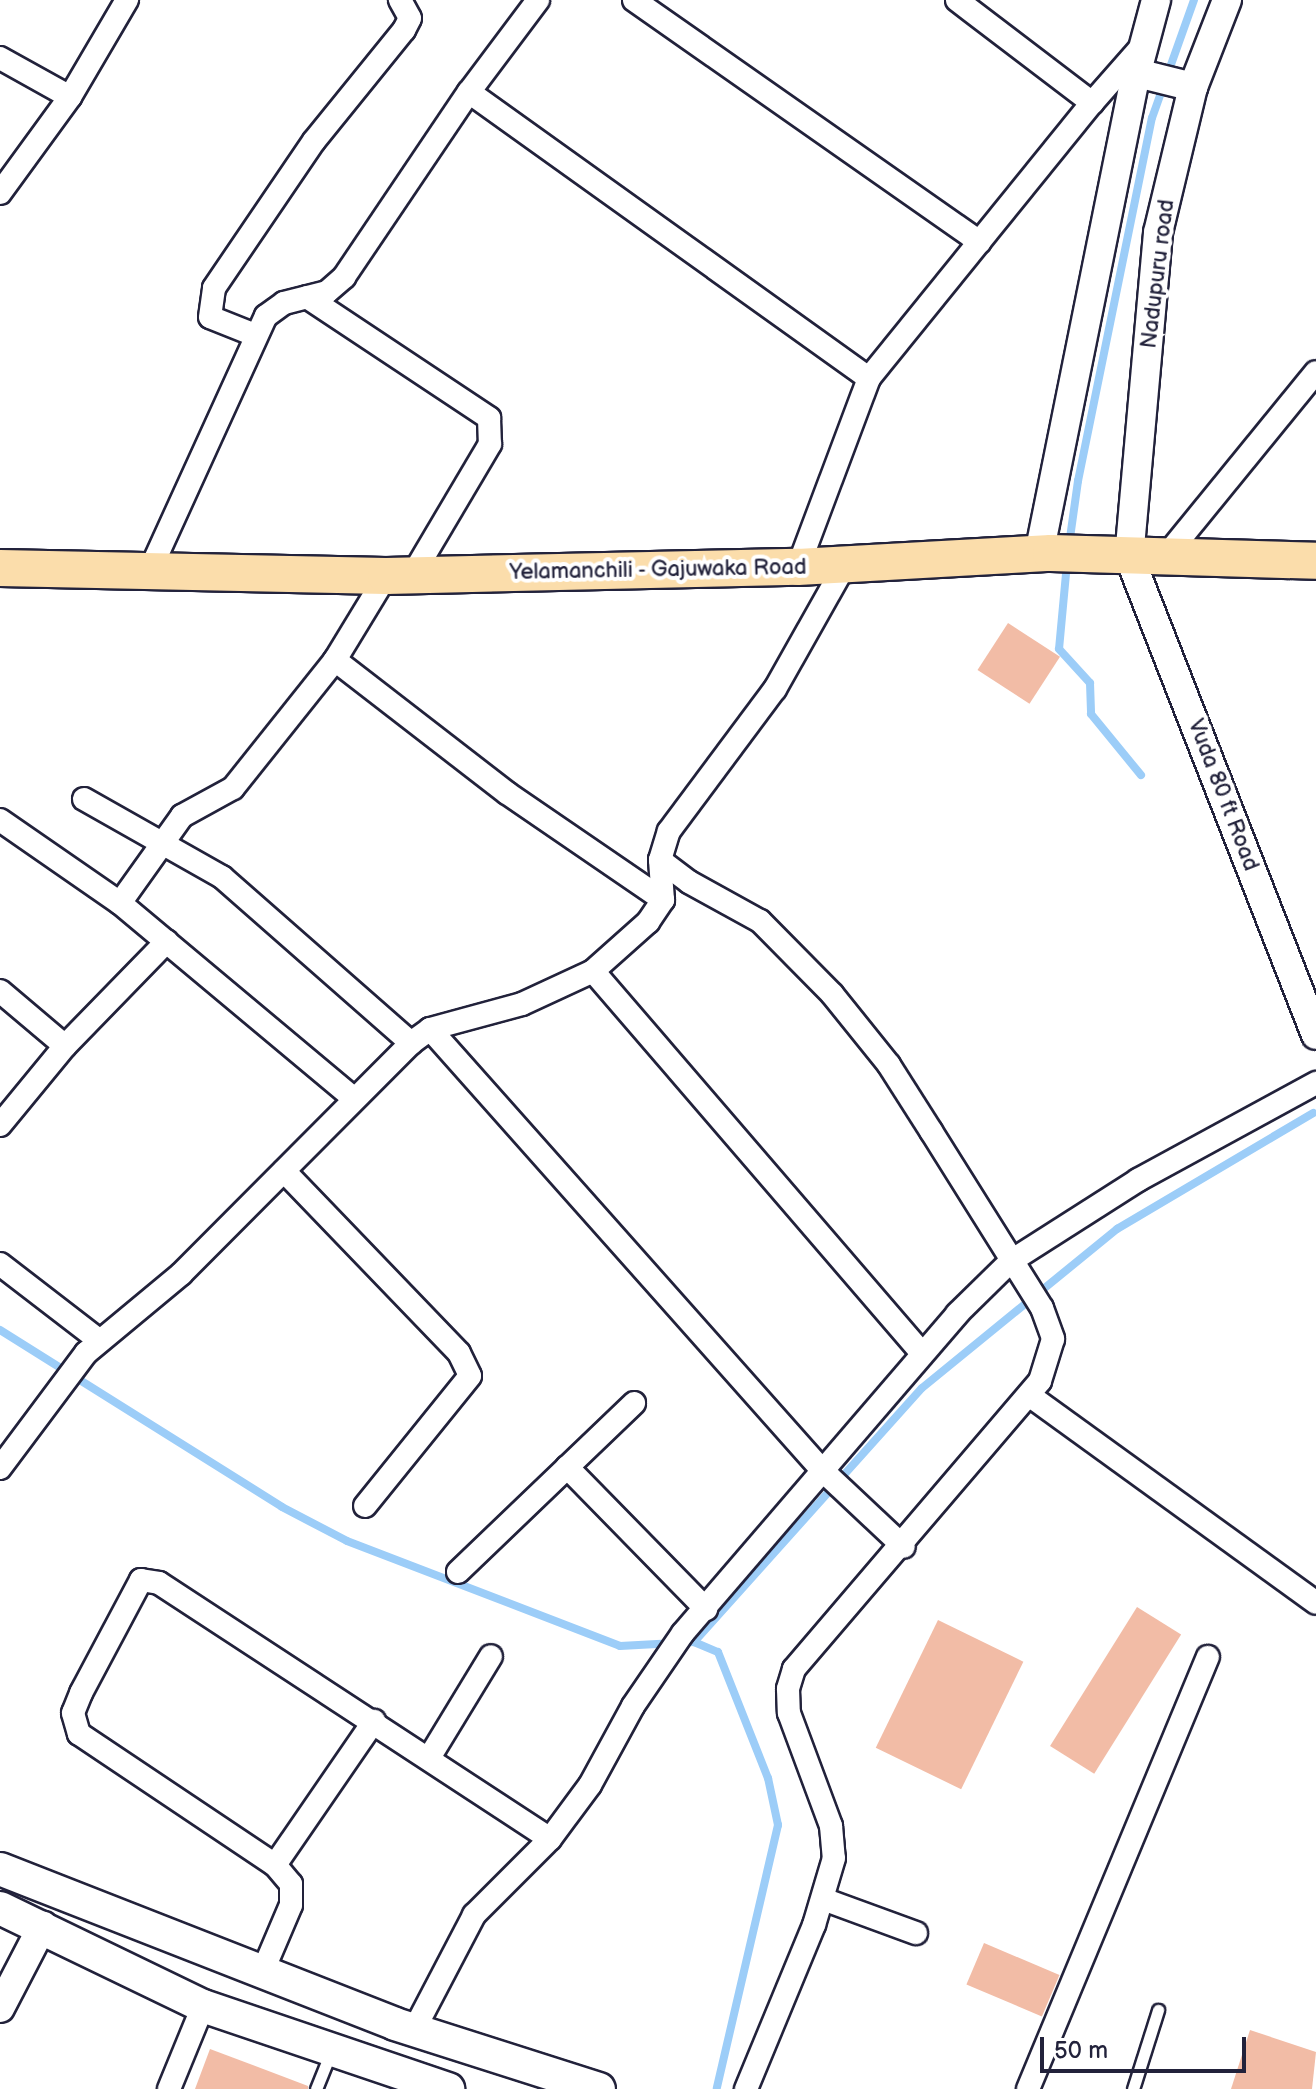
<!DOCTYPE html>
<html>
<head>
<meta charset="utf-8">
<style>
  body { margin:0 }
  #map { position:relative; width:1316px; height:2089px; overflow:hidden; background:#fff; font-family:"Balsamiq Sans",sans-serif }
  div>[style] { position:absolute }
  .stream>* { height:8px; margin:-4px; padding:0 4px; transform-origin:4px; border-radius:4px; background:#9ccdf8 }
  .building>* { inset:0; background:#f2bca6; transform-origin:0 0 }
  .roads { filter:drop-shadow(2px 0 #22223b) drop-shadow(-2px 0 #22223b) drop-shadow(0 2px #22223b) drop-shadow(0 -2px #22223b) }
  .service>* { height:11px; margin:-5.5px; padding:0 5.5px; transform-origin:5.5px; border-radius:5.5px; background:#fff }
  .minor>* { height:22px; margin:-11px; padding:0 11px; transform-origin:11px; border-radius:11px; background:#fff }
  .tertiary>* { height:28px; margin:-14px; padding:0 14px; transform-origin:14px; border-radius:14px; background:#fff }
  .secondary>* { height:32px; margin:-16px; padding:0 16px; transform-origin:16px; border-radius:16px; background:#fff }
  .primary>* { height:36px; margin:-18px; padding:0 18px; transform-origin:18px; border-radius:18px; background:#fbddab }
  span { translate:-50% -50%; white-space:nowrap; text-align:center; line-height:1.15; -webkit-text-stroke:8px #fff; paint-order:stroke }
  .street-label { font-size:22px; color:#22223b }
  .scale { position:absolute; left:1040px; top:2037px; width:206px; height:36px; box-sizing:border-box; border:4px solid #22223b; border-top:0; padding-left:10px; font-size:24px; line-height:28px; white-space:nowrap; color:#22223b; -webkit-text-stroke:6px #fff; paint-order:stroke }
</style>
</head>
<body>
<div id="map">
  <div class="stream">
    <i style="left:1069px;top:545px;width:65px;rotate:-82deg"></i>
    <i style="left:1078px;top:481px;width:370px;rotate:-78.5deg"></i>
    <i style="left:1152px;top:118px;width:125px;rotate:-70.4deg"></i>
    <i style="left:1067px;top:563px;width:86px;rotate:95.3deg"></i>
    <i style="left:1059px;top:649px;width:46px;rotate:47.6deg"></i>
    <i style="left:1090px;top:683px;width:31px;rotate:88deg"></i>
    <i style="left:1091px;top:714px;width:79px;rotate:50.7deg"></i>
    <i style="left:0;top:1330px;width:333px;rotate:32.1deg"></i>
    <i style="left:282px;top:1507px;width:73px;rotate:27.6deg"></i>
    <i style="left:347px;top:1541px;width:292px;rotate:21deg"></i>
    <i style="left:620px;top:1646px;width:74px;rotate:-3.1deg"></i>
    <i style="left:694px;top:1642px;width:26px;rotate:23deg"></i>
    <i style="left:718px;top:1652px;width:136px;rotate:68.4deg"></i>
    <i style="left:768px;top:1778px;width:48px;rotate:78deg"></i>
    <i style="left:778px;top:1825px;width:270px;rotate:103.1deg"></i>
    <i style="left:694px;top:1642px;width:341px;rotate:-48.1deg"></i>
    <i style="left:922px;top:1388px;width:252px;rotate:-39.2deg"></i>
    <i style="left:1117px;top:1229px;width:228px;rotate:-30.6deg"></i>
  </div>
  <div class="building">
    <i style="left:1008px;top:623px;width:62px;height:56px;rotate:33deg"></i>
    <i style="left:1137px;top:1607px;width:52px;height:164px;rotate:32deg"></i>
    <i style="left:938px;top:1620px;width:95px;height:142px;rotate:26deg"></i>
    <i style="left:984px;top:1943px;width:82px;height:45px;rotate:23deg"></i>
    <i style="clip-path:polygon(1250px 2030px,1316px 2052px,1312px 2089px,1231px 2089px)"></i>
    <i style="clip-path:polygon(210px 2049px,308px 2086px,308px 2089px,195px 2089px)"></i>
  </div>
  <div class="roads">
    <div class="service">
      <i style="left:316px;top:2089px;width:38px;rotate:-68deg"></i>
      <i style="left:1133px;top:2089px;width:83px;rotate:-72.4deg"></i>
    </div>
    <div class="minor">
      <i style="left:634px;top:0;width:422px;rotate:35deg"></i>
      <i style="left:957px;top:0;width:170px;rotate:37.3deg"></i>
      <i style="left:1092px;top:103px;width:77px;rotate:-48.7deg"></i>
      <i style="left:0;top:58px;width:80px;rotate:29.1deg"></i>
      <i style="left:469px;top:92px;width:492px;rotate:35.6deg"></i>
      <i style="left:0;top:193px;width:119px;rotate:-53.9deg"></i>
      <i style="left:70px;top:97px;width:113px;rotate:-59.6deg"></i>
      <i style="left:307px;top:297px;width:219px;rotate:33.6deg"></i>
      <i style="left:489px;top:418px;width:26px;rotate:88deg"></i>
      <i style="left:490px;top:444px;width:153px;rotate:120.6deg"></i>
      <i style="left:255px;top:335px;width:48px;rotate:-158.2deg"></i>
      <i style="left:210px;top:317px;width:29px;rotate:-82deg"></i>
      <i style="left:214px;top:288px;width:178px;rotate:-55.8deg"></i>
      <i style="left:314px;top:141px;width:143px;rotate:-51deg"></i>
      <i style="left:404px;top:30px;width:13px;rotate:-63deg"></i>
      <i style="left:410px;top:18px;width:21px;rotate:-119deg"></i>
      <i style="left:1166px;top:556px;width:237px;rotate:-50.8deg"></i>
      <i style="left:798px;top:567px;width:202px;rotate:-69.4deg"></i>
      <i style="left:869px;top:378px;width:354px;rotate:-51deg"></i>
      <i style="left:151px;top:568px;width:277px;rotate:-65.5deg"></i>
      <i style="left:266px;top:316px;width:22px;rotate:-36deg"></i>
      <i style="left:284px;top:303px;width:44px;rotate:-14.3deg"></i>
      <i style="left:327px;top:292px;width:23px;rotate:-41deg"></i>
      <i style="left:344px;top:277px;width:223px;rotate:-56deg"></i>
      <i style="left:469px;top:92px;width:115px;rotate:-53.1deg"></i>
      <i style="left:335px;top:660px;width:217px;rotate:37.7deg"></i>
      <i style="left:507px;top:793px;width:189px;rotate:34.4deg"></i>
      <i style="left:84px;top:799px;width:159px;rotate:29.5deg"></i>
      <i style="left:222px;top:877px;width:252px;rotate:41.3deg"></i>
      <i style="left:0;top:820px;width:146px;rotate:34.7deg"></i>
      <i style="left:120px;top:903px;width:305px;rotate:39.9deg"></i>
      <i style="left:660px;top:860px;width:36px;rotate:37deg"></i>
      <i style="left:689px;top:882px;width:81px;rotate:28.8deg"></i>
      <i style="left:760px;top:921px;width:103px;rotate:45.4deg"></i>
      <i style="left:832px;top:994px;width:91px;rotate:51.2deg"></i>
      <i style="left:889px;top:1065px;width:78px;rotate:57.5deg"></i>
      <i style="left:931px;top:1131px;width:209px;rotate:57.9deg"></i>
      <i style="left:1042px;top:1308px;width:33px;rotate:70deg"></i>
      <i style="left:1053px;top:1339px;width:44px;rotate:107.2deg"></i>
      <i style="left:1040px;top:1381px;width:379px;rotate:130.5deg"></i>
      <i style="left:794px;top:1669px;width:21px;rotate:107deg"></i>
      <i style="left:788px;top:1689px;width:24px;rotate:88deg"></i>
      <i style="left:789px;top:1713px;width:121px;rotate:69.6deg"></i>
      <i style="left:831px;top:1826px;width:32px;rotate:85deg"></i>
      <i style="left:834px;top:1858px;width:70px;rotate:106.6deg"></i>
      <i style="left:814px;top:1925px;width:178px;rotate:112.5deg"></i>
      <i style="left:120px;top:903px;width:107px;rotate:-54.5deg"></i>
      <i style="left:182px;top:816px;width:58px;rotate:-28.8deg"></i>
      <i style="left:233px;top:788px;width:164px;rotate:-51.4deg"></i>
      <i style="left:335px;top:660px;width:98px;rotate:-58.7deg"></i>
      <i style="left:593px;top:971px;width:503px;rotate:49.28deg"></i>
      <i style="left:0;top:991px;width:85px;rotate:40.2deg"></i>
      <i style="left:430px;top:1029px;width:590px;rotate:48.37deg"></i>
      <i style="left:822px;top:1470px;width:112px;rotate:43.2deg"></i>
      <i style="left:0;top:1125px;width:102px;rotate:-50.6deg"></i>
      <i style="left:65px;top:1046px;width:146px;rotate:-45.8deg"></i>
      <i style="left:284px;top:1171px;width:252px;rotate:46.1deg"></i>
      <i style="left:459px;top:1353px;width:25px;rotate:64deg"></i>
      <i style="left:470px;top:1376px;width:167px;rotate:128.9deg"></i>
      <i style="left:0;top:1264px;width:126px;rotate:37.6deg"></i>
      <i style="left:1029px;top:1395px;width:354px;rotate:35.9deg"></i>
      <i style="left:567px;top:1467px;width:199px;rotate:45.6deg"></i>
      <i style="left:0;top:1468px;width:144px;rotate:-53.2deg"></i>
      <i style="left:86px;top:1353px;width:124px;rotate:-39.7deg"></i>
      <i style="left:181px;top:1274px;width:326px;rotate:-45.1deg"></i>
      <i style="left:411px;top:1043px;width:24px;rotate:-36deg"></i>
      <i style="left:430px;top:1029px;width:95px;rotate:-15.2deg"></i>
      <i style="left:522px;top:1004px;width:78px;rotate:-24.9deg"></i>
      <i style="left:593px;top:971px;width:74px;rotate:-41.7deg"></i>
      <i style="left:648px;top:922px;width:27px;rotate:-56deg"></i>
      <i style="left:663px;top:900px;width:40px;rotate:-94.3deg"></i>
      <i style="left:660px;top:860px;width:30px;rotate:-73deg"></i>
      <i style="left:669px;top:831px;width:177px;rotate:-53.3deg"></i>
      <i style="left:775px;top:689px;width:145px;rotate:-60.6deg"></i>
      <i style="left:458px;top:1572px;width:244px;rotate:-43.8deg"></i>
      <i style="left:429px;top:1758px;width:119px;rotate:-58.7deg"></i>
      <i style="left:275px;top:1865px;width:175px;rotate:-55.5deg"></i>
      <i style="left:823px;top:1899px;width:99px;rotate:20.1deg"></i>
      <i style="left:262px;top:1973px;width:74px;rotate:-66.9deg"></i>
      <i style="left:291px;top:1905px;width:21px;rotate:-90deg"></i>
      <i style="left:291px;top:1884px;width:25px;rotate:-130deg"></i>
      <i style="left:275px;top:1865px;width:236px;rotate:-146.2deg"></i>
      <i style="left:79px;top:1734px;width:22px;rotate:-106deg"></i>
      <i style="left:73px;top:1713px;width:22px;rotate:-68deg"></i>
      <i style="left:81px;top:1693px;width:128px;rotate:-62deg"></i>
      <i style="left:141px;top:1580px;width:18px;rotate:9deg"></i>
      <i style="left:159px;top:1583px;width:467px;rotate:33.2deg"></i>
      <i style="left:550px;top:1839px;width:67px;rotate:-53.5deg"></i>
      <i style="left:590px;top:1785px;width:90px;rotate:-61.4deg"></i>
      <i style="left:633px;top:1706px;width:88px;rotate:-55.6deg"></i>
      <i style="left:683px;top:1633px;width:421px;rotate:-49.3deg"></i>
      <i style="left:957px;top:1314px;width:76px;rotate:-44.5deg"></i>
      <i style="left:1011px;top:1261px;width:151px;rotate:-32.5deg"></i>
      <i style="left:1138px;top:1180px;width:203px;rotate:-28.6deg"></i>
      <i style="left:414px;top:2030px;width:130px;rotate:-62.4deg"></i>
      <i style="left:474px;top:1915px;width:107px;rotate:-45deg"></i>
      <i style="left:169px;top:2089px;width:90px;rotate:-67.7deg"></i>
      <i style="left:1028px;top:2089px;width:468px;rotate:-67.4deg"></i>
    </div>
    <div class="tertiary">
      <i style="left:1227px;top:0;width:93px;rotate:111.3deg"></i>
      <i style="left:1193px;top:87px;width:150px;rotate:103.5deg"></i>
      <i style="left:1158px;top:233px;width:324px;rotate:95.1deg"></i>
      <i style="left:1129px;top:556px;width:514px;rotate:68.67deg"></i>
      <i style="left:1137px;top:73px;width:58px;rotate:14deg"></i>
      <i style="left:1039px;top:554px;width:477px;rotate:-78.6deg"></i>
      <i style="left:1133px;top:86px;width:89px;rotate:-75deg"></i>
      <i style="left:0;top:2008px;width:93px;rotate:-62.6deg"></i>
    </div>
    <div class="secondary">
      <i style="left:0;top:1869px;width:424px;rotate:21.4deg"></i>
      <i style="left:395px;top:2024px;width:214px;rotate:17.7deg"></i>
      <i style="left:0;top:1908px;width:225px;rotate:25.8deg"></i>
      <i style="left:203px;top:2006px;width:259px;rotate:18.7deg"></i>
    </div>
    <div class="primary">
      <i style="left:0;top:568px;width:386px;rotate:1.2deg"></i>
      <i style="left:386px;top:576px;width:412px;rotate:-1.3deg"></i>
      <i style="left:798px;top:567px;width:253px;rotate:-3.2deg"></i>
      <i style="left:1051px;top:553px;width:265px;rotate:1.7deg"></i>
    </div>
  </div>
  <div class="street-label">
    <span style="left:1158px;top:274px;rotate:-83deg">Nadupuru road</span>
    <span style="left:658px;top:570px;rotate:-1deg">Yelamanchili - Gajuwaka Road</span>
    <span style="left:1223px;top:795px;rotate:69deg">Vuda 80 ft Road</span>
  </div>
  <div class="scale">50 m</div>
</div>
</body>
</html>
